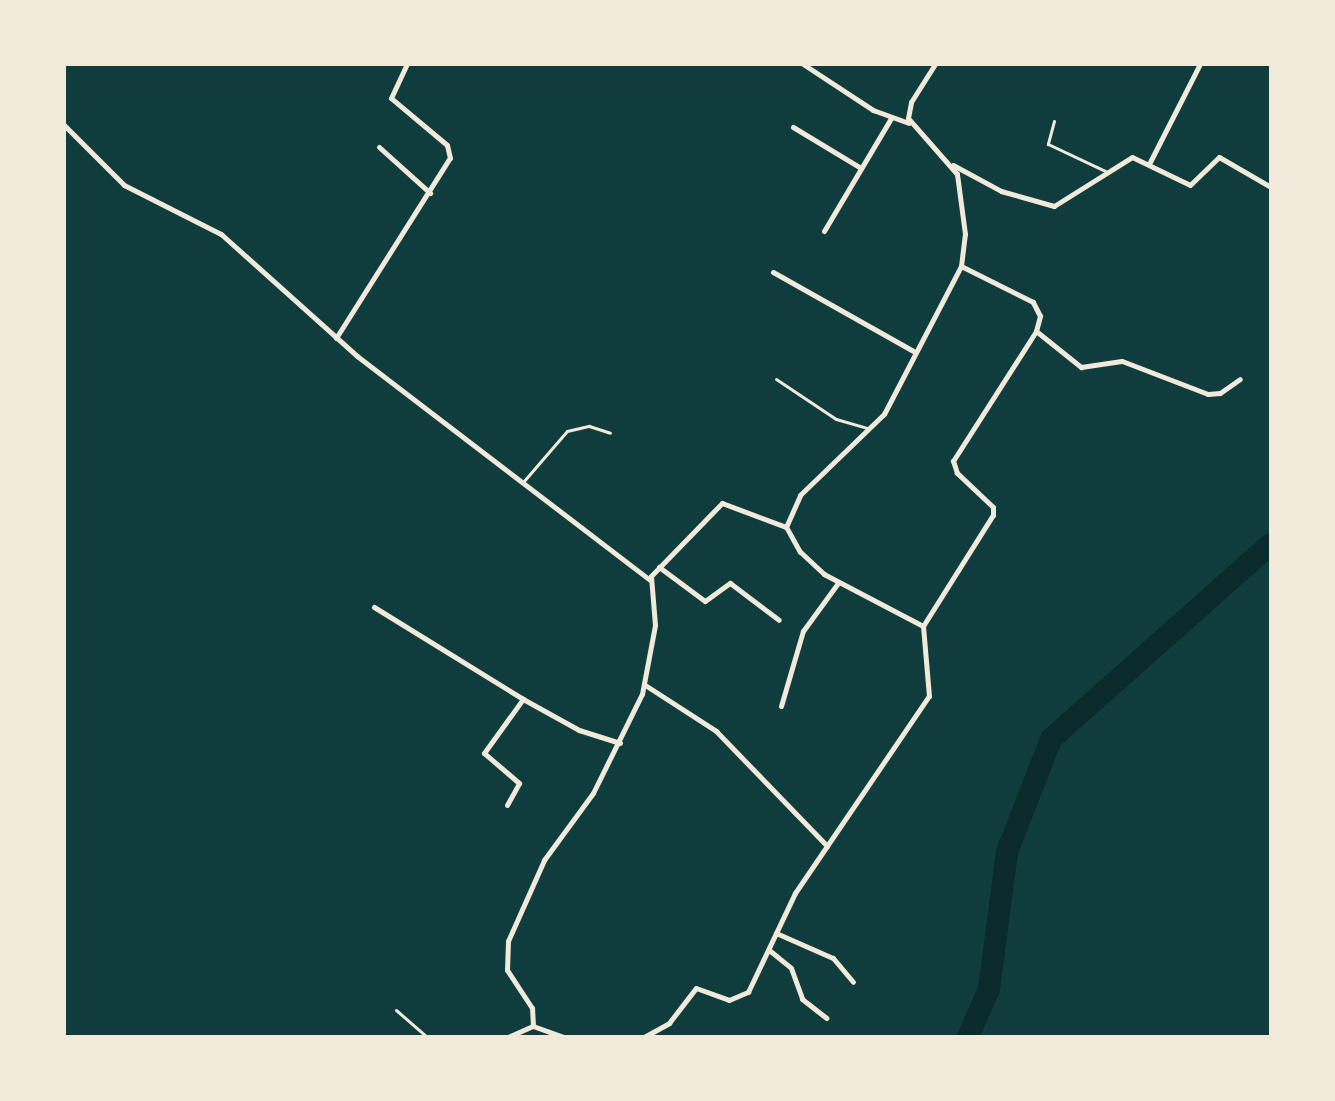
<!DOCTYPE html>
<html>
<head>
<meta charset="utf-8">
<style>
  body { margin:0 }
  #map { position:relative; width:1335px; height:1101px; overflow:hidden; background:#0f3d3e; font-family:Karla,sans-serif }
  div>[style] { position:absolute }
  .river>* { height:22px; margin:-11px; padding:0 11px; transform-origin:11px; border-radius:11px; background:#0a2a2b }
  .service>* { height:3px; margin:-1.5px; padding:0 1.5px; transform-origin:1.5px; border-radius:1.5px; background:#f1e9da }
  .minor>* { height:5px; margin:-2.5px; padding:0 2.5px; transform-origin:2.5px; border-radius:2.5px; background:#f1e9da }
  span { translate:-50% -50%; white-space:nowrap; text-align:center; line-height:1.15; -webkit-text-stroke:6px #f1e9da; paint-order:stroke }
  .frame { position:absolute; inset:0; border:66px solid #f1e9da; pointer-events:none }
</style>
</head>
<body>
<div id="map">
  <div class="river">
    <i style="left:968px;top:1037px;width:52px;rotate:-66.4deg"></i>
    <i style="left:989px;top:989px;width:138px;rotate:-82.5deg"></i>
    <i style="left:1007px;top:852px;width:121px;rotate:-68.7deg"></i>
    <i style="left:1051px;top:739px;width:294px;rotate:-41.6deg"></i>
  </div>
  <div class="service">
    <i style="left:1054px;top:121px;width:24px;rotate:105deg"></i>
    <i style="left:1048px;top:144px;width:63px;rotate:25.3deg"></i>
    <i style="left:776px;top:379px;width:72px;rotate:33.7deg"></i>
    <i style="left:836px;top:419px;width:32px;rotate:16deg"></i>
    <i style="left:523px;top:482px;width:67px;rotate:-49.2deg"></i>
    <i style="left:567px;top:431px;width:23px;rotate:-13deg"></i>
    <i style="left:589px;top:426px;width:22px;rotate:18deg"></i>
    <i style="left:396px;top:1010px;width:41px;rotate:41.1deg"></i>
  </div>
  <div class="minor">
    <i style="left:803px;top:64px;width:84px;rotate:33.3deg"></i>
    <i style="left:873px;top:110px;width:38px;rotate:20deg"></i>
    <i style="left:64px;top:125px;width:85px;rotate:45deg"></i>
    <i style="left:124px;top:185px;width:109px;rotate:26.8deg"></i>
    <i style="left:221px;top:234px;width:183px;rotate:41.9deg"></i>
    <i style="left:357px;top:356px;width:369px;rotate:37.4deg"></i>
    <i style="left:793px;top:127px;width:79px;rotate:31.1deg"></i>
    <i style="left:379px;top:147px;width:69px;rotate:42deg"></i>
    <i style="left:1150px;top:162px;width:110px;rotate:-63deg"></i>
    <i style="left:953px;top:165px;width:55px;rotate:28.4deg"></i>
    <i style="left:1001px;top:191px;width:55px;rotate:15.8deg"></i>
    <i style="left:1054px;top:206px;width:92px;rotate:-32.1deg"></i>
    <i style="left:1132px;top:157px;width:64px;rotate:25.8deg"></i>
    <i style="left:1190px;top:185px;width:40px;rotate:-44deg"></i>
    <i style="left:1219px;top:157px;width:60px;rotate:30deg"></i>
    <i style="left:824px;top:231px;width:131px;rotate:-59.3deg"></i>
    <i style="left:773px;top:272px;width:161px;rotate:29.4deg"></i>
    <i style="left:1036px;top:331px;width:58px;rotate:38.7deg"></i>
    <i style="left:1081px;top:367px;width:41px;rotate:-8.3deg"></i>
    <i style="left:1122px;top:361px;width:92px;rotate:21deg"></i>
    <i style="left:1208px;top:394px;width:12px;rotate:-5deg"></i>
    <i style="left:1220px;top:393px;width:24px;rotate:-35deg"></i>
    <i style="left:336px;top:338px;width:213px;rotate:-57.7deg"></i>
    <i style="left:450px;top:158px;width:13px;rotate:-103deg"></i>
    <i style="left:447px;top:145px;width:73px;rotate:-140deg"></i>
    <i style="left:391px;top:98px;width:38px;rotate:-65deg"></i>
    <i style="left:659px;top:567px;width:57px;rotate:36.5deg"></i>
    <i style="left:705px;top:601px;width:31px;rotate:-36deg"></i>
    <i style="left:730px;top:583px;width:61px;rotate:37.1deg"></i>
    <i style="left:374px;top:607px;width:175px;rotate:31.7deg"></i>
    <i style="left:523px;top:699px;width:64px;rotate:29deg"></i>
    <i style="left:579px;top:730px;width:43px;rotate:17.6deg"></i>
    <i style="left:923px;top:626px;width:131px;rotate:-57.8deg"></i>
    <i style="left:993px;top:515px;width:8px;rotate:-90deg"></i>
    <i style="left:993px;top:507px;width:50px;rotate:-136.6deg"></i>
    <i style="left:957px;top:473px;width:13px;rotate:-108deg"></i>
    <i style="left:953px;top:461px;width:154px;rotate:-57.4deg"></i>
    <i style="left:1036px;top:331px;width:16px;rotate:-75deg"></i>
    <i style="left:1040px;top:316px;width:16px;rotate:-117deg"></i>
    <i style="left:1033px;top:302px;width:80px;rotate:-153.4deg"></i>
    <i style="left:645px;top:685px;width:85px;rotate:32.9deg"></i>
    <i style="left:716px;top:731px;width:160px;rotate:46deg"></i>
    <i style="left:781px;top:706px;width:78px;rotate:-73.7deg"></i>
    <i style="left:803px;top:631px;width:59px;rotate:-53.9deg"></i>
    <i style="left:507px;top:805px;width:25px;rotate:-61deg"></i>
    <i style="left:519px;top:783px;width:46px;rotate:-139.4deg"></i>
    <i style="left:484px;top:753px;width:67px;rotate:-54.2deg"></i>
    <i style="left:776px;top:933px;width:62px;rotate:23.7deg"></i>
    <i style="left:833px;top:958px;width:31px;rotate:50deg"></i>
    <i style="left:769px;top:950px;width:28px;rotate:39deg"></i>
    <i style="left:791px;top:968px;width:33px;rotate:70deg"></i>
    <i style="left:802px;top:999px;width:31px;rotate:38deg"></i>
    <i style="left:533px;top:1026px;width:18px;rotate:-93deg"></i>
    <i style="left:532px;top:1008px;width:45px;rotate:-123.3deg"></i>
    <i style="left:507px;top:970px;width:29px;rotate:-88deg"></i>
    <i style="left:508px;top:941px;width:89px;rotate:-66deg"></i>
    <i style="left:544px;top:860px;width:83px;rotate:-53.8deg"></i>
    <i style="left:593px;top:793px;width:110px;rotate:-63.7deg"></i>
    <i style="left:642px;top:694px;width:70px;rotate:-79.3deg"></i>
    <i style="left:655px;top:625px;width:49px;rotate:-94.7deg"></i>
    <i style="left:651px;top:576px;width:102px;rotate:-45.8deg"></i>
    <i style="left:722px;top:503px;width:68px;rotate:20.6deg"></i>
    <i style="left:508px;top:1037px;width:27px;rotate:-24deg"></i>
    <i style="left:533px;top:1026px;width:32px;rotate:20deg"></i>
    <i style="left:644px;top:1037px;width:29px;rotate:-29deg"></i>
    <i style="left:669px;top:1023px;width:44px;rotate:-52.4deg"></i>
    <i style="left:696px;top:988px;width:35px;rotate:20deg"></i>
    <i style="left:729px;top:1000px;width:21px;rotate:-23deg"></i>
    <i style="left:748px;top:992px;width:110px;rotate:-64.6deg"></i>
    <i style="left:795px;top:893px;width:238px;rotate:-55.8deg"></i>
    <i style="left:929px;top:696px;width:70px;rotate:-94.9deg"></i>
    <i style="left:923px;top:626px;width:112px;rotate:-152.3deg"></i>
    <i style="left:824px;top:574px;width:33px;rotate:-137deg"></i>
    <i style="left:800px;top:552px;width:29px;rotate:-119deg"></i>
    <i style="left:786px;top:527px;width:35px;rotate:-66deg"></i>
    <i style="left:800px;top:495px;width:117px;rotate:-44deg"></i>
    <i style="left:884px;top:414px;width:167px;rotate:-62.5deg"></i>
    <i style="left:961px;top:266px;width:32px;rotate:-83deg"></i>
    <i style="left:965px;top:234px;width:61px;rotate:-97.6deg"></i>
    <i style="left:957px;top:174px;width:74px;rotate:-131.2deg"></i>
    <i style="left:908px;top:118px;width:16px;rotate:-79deg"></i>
    <i style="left:911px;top:102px;width:45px;rotate:-57.7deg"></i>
  </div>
  <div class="frame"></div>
</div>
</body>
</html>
